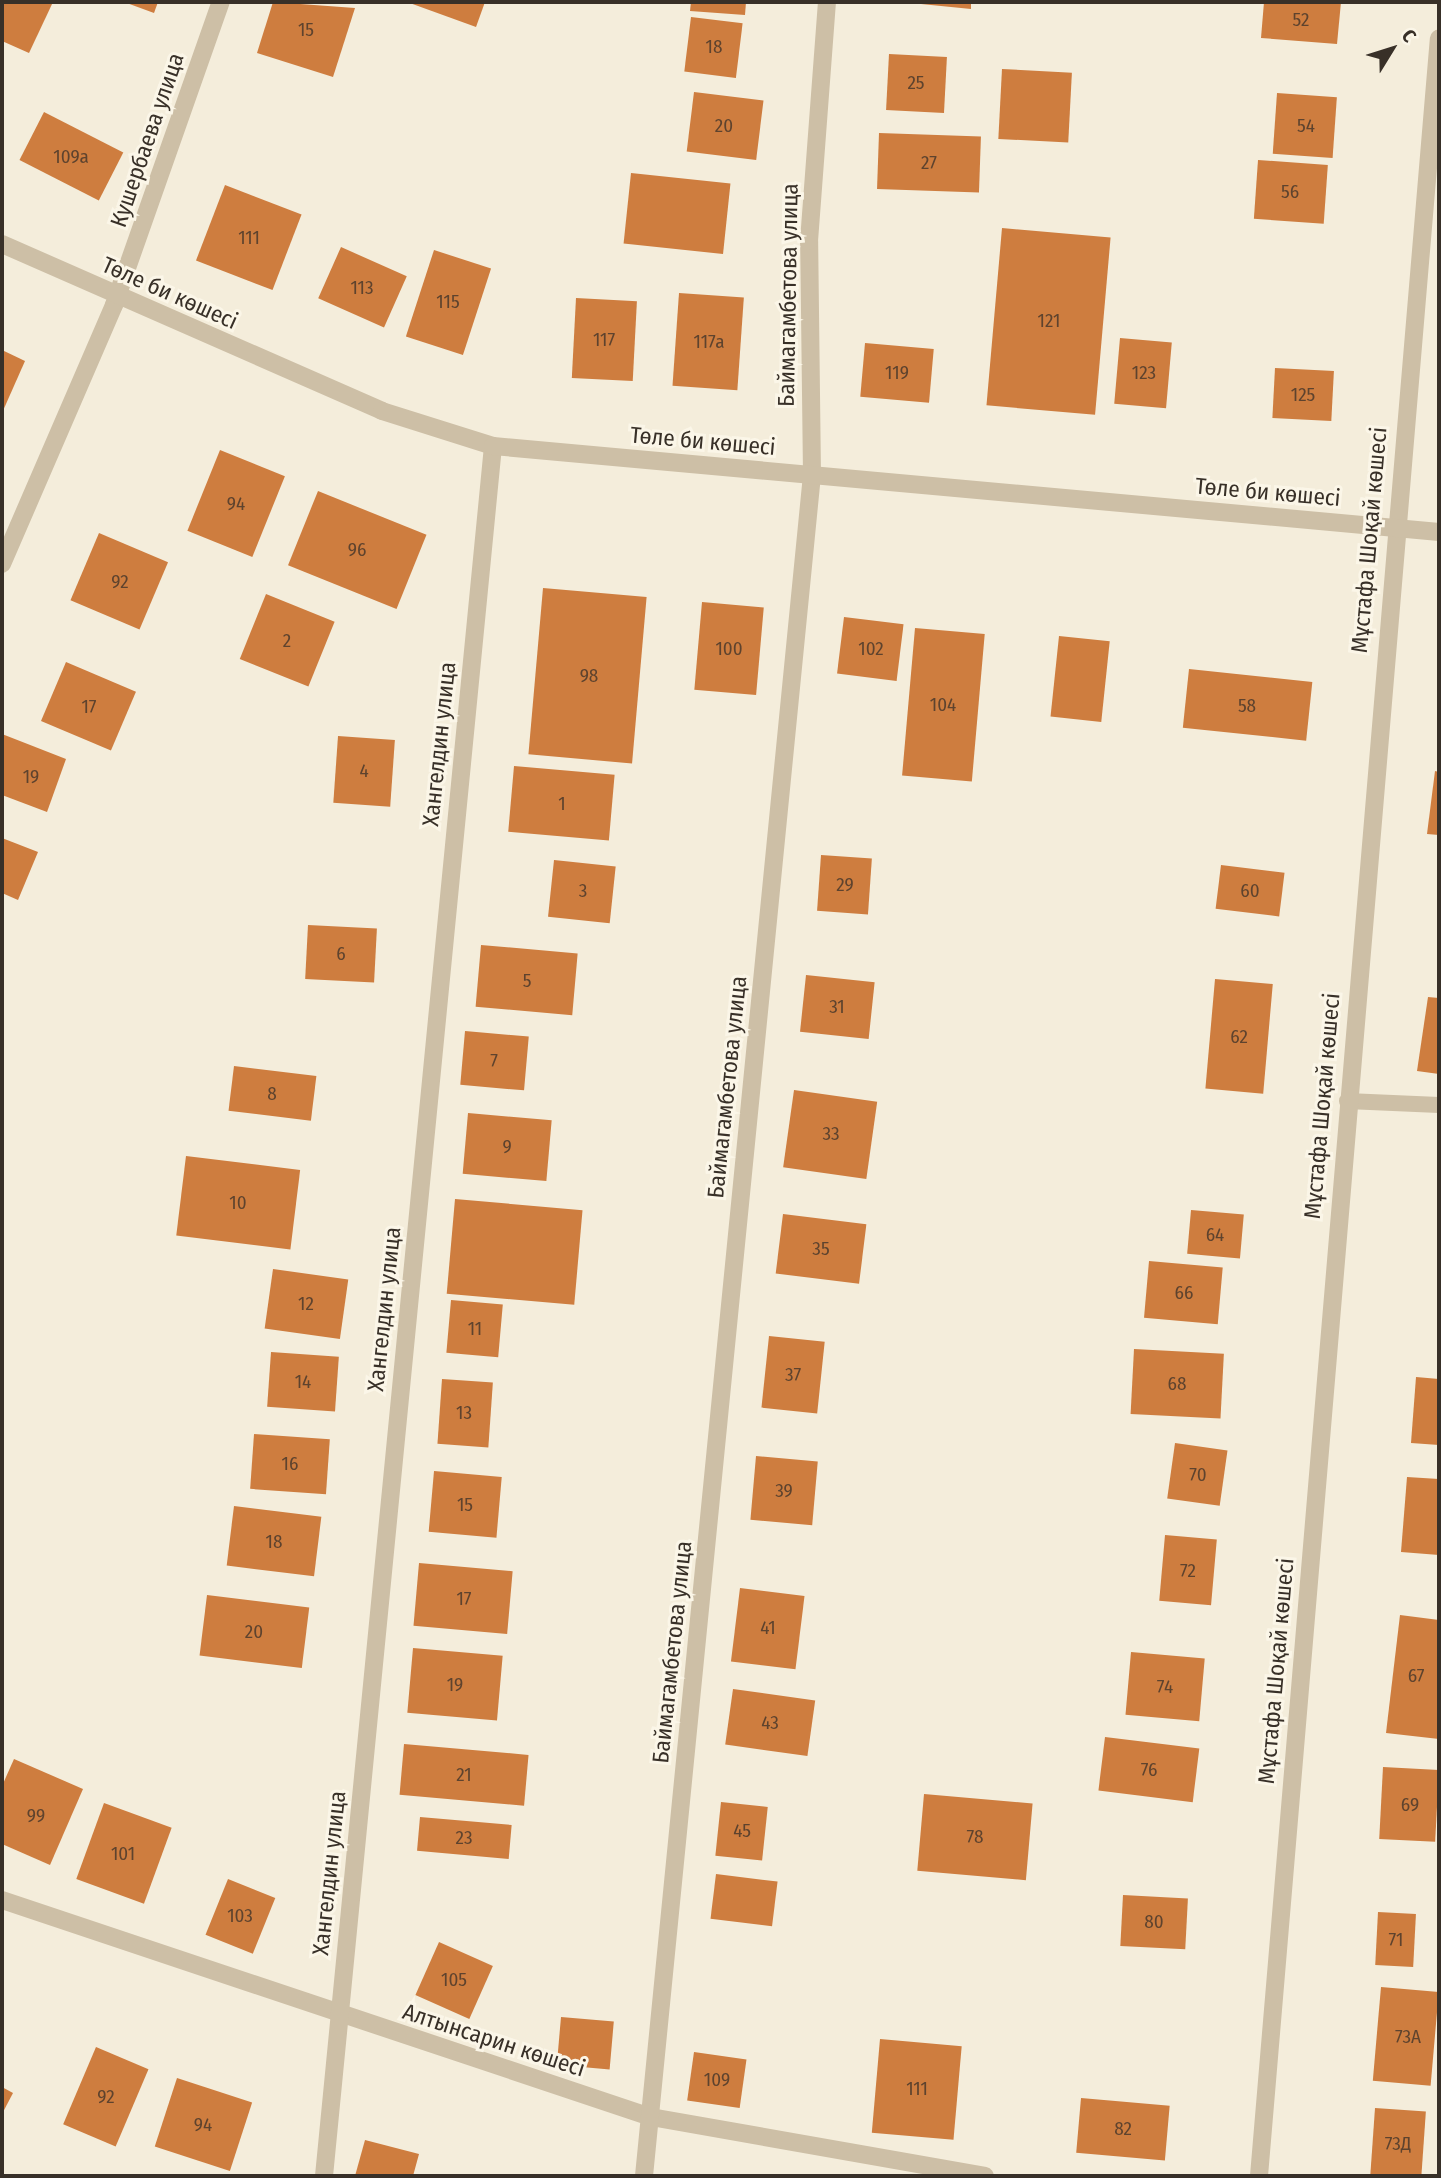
<!DOCTYPE html>
<html>
<head>
<meta charset="utf-8">
<style>
  body { margin:0 }
  #map { position:relative; width:1441px; height:2178px; overflow:hidden; background:#f4eddb; font-family:"Fira Sans Condensed",sans-serif }
  div>[style] { position:absolute }
  .building>* { inset:0; background:#ce7d3f; transform-origin:0 0 }
  .service>* { height:16px; margin:-8px; padding:0 8px; transform-origin:8px; border-radius:8px; background:#cdbfa6 }
  .minor>* { height:18px; margin:-9px; padding:0 9px; transform-origin:9px; border-radius:9px; background:#cdbfa6 }
  .tertiary>* { height:18px; margin:-9px; padding:0 9px; transform-origin:9px; border-radius:9px; background:#cdbfa6 }
  span { translate:-50% -50%; white-space:nowrap; text-align:center; line-height:1.15; -webkit-text-stroke:6px #fbf6e8; paint-order:stroke }
  .number-label { font-size:19px; color:#5e432e }
  .number-label span { -webkit-text-stroke-width:0 }
  .street-label { font-size:23px; color:#383028 }
  .frame { position:absolute; inset:0; border:4px solid #383028; pointer-events:none }
  .north { position:absolute; left:1357px; top:14px; width:70px; height:70px; -webkit-text-stroke:5px #fbf6e8; paint-order:stroke; rotate:52deg; font-size:19px; font-weight:700; line-height:28px; text-align:center; color:#383028 }
  .north::after { content:''; display:block; margin:auto; width:24px; height:32px; background:#383028; clip-path:polygon(50% 0,100% 100%,50% 72%,0 100%) }
</style>
</head>
<body>
<div id="map">
  <div class="building">
    <i style="clip-path:polygon(2px 2px,53px 2px,29px 53px,2px 41px)"></i>
    <i style="clip-path:polygon(124px 2px,158px 2px,154px 13px)"></i>
    <i style="clip-path:polygon(273px 2px,355px 8px,333px 77px,257px 53px)"></i>
    <i style="clip-path:polygon(407px 2px,485px 2px,476px 27px)"></i>
    <i style="clip-path:polygon(691px 2px,746px 2px,745px 15px,690px 11px)"></i>
    <i style="clip-path:polygon(901px 2px,971px 2px,971px 9px)"></i>
    <i style="clip-path:polygon(1264px 2px,1341px 2px,1337px 44px,1261px 38px)"></i>
    <i style="left:691px;top:17px;width:52px;height:55px;rotate:7deg"></i>
    <i style="left:889px;top:54px;width:58px;height:56px;rotate:3deg"></i>
    <i style="left:1002px;top:69px;width:70px;height:70px;rotate:3deg"></i>
    <i style="left:694px;top:92px;width:70px;height:60px;rotate:7deg"></i>
    <i style="left:1277px;top:93px;width:60px;height:61px;rotate:4deg"></i>
    <i style="left:44px;top:112px;width:89px;height:54px;rotate:27deg"></i>
    <i style="left:879px;top:133px;width:102px;height:56px;rotate:2deg"></i>
    <i style="left:1258px;top:160px;width:70px;height:59px;rotate:4deg"></i>
    <i style="left:631px;top:173px;width:100px;height:71px;rotate:6deg"></i>
    <i style="left:225px;top:185px;width:82px;height:81px;rotate:21deg"></i>
    <i style="left:1002px;top:228px;width:109px;height:178px;rotate:5deg"></i>
    <i style="left:341px;top:247px;width:72px;height:56px;rotate:24deg"></i>
    <i style="left:434px;top:250px;width:60px;height:91px;rotate:18deg"></i>
    <i style="left:679px;top:293px;width:65px;height:93px;rotate:4deg"></i>
    <i style="left:576px;top:298px;width:61px;height:80px;rotate:3deg"></i>
    <i style="left:1120px;top:338px;width:52px;height:66px;rotate:5deg"></i>
    <i style="left:865px;top:343px;width:69px;height:54px;rotate:5deg"></i>
    <i style="clip-path:polygon(2px 350px,25px 361px,2px 413px)"></i>
    <i style="left:1275px;top:368px;width:59px;height:50px;rotate:3deg"></i>
    <i style="left:220px;top:450px;width:70px;height:87px;rotate:22deg"></i>
    <i style="left:318px;top:491px;width:117px;height:80px;rotate:22deg"></i>
    <i style="left:99px;top:533px;width:75px;height:73px;rotate:23deg"></i>
    <i style="left:543px;top:588px;width:104px;height:167px;rotate:5deg"></i>
    <i style="left:266px;top:594px;width:74px;height:70px;rotate:22deg"></i>
    <i style="left:702px;top:602px;width:62px;height:88px;rotate:5deg"></i>
    <i style="left:844px;top:617px;width:60px;height:57px;rotate:7deg"></i>
    <i style="left:915px;top:628px;width:70px;height:148px;rotate:5deg"></i>
    <i style="left:1059px;top:636px;width:51px;height:81px;rotate:6deg"></i>
    <i style="left:66px;top:662px;width:76px;height:64px;rotate:23deg"></i>
    <i style="left:1189px;top:669px;width:124px;height:59px;rotate:6deg"></i>
    <i style="clip-path:polygon(2px 734px,66px 759px,47px 812px,2px 795px)"></i>
    <i style="left:338px;top:736px;width:57px;height:67px;rotate:4deg"></i>
    <i style="left:514px;top:766px;width:101px;height:66px;rotate:5deg"></i>
    <i style="clip-path:polygon(1435px 771px,1439px 772px,1439px 835px,1427px 834px)"></i>
    <i style="clip-path:polygon(2px 838px,38px 852px,18px 900px,2px 893px)"></i>
    <i style="left:821px;top:855px;width:51px;height:56px;rotate:4deg"></i>
    <i style="left:554px;top:860px;width:62px;height:57px;rotate:6deg"></i>
    <i style="left:1221px;top:865px;width:64px;height:44px;rotate:7deg"></i>
    <i style="left:308px;top:925px;width:69px;height:54px;rotate:3deg"></i>
    <i style="left:481px;top:945px;width:97px;height:62px;rotate:5deg"></i>
    <i style="left:806px;top:975px;width:69px;height:57px;rotate:6deg"></i>
    <i style="left:1215px;top:979px;width:58px;height:110px;rotate:5deg"></i>
    <i style="clip-path:polygon(1428px 997px,1439px 998px,1439px 1074px,1417px 1071px)"></i>
    <i style="left:465px;top:1031px;width:64px;height:54px;rotate:5deg"></i>
    <i style="left:234px;top:1066px;width:83px;height:45px;rotate:7deg"></i>
    <i style="left:794px;top:1090px;width:84px;height:78px;rotate:8deg"></i>
    <i style="left:468px;top:1113px;width:84px;height:61px;rotate:5deg"></i>
    <i style="left:186px;top:1156px;width:115px;height:80px;rotate:7deg"></i>
    <i style="left:455px;top:1199px;width:128px;height:95px;rotate:5deg"></i>
    <i style="left:1191px;top:1210px;width:53px;height:44px;rotate:5deg"></i>
    <i style="left:783px;top:1214px;width:84px;height:60px;rotate:7deg"></i>
    <i style="left:1149px;top:1261px;width:74px;height:57px;rotate:5deg"></i>
    <i style="left:273px;top:1269px;width:76px;height:60px;rotate:8deg"></i>
    <i style="left:451px;top:1300px;width:52px;height:53px;rotate:5deg"></i>
    <i style="left:769px;top:1336px;width:56px;height:72px;rotate:6deg"></i>
    <i style="left:1134px;top:1349px;width:90px;height:65px;rotate:3deg"></i>
    <i style="left:271px;top:1352px;width:68px;height:55px;rotate:4deg"></i>
    <i style="clip-path:polygon(1416px 1377px,1439px 1379px,1439px 1445px,1411px 1443px)"></i>
    <i style="left:442px;top:1379px;width:51px;height:65px;rotate:4deg"></i>
    <i style="left:254px;top:1434px;width:76px;height:55px;rotate:4deg"></i>
    <i style="left:1175px;top:1443px;width:53px;height:56px;rotate:8deg"></i>
    <i style="left:756px;top:1456px;width:62px;height:64px;rotate:5deg"></i>
    <i style="left:434px;top:1471px;width:68px;height:61px;rotate:5deg"></i>
    <i style="clip-path:polygon(1407px 1477px,1439px 1479px,1439px 1555px,1401px 1552px)"></i>
    <i style="left:234px;top:1506px;width:88px;height:60px;rotate:7deg"></i>
    <i style="left:1165px;top:1535px;width:52px;height:66px;rotate:5deg"></i>
    <i style="left:419px;top:1563px;width:94px;height:63px;rotate:5deg"></i>
    <i style="left:740px;top:1588px;width:65px;height:74px;rotate:7deg"></i>
    <i style="left:207px;top:1595px;width:103px;height:61px;rotate:7deg"></i>
    <i style="clip-path:polygon(1400px 1615px,1439px 1620px,1439px 1739px,1386px 1733px)"></i>
    <i style="left:413px;top:1648px;width:90px;height:65px;rotate:5deg"></i>
    <i style="left:1131px;top:1652px;width:74px;height:63px;rotate:5deg"></i>
    <i style="left:733px;top:1689px;width:83px;height:56px;rotate:8deg"></i>
    <i style="left:1105px;top:1737px;width:95px;height:54px;rotate:7deg"></i>
    <i style="left:404px;top:1744px;width:125px;height:51px;rotate:5deg"></i>
    <i style="clip-path:polygon(14px 1759px,83px 1789px,50px 1865px,2px 1844px,2px 1786px)"></i>
    <i style="left:1383px;top:1767px;width:56px;height:72px;rotate:3deg"></i>
    <i style="left:924px;top:1794px;width:109px;height:77px;rotate:5deg"></i>
    <i style="left:721px;top:1802px;width:47px;height:54px;rotate:6deg"></i>
    <i style="left:104px;top:1803px;width:72px;height:81px;rotate:20deg"></i>
    <i style="left:420px;top:1817px;width:92px;height:34px;rotate:5deg"></i>
    <i style="left:716px;top:1874px;width:62px;height:45px;rotate:7deg"></i>
    <i style="left:228px;top:1879px;width:51px;height:60px;rotate:22deg"></i>
    <i style="left:1123px;top:1895px;width:65px;height:51px;rotate:3deg"></i>
    <i style="left:1378px;top:1912px;width:38px;height:53px;rotate:3deg"></i>
    <i style="left:439px;top:1942px;width:59px;height:58px;rotate:24deg"></i>
    <i style="left:1381px;top:1987px;width:58px;height:94px;rotate:5deg"></i>
    <i style="left:561px;top:2017px;width:53px;height:48px;rotate:5deg"></i>
    <i style="left:880px;top:2039px;width:82px;height:94px;rotate:5deg"></i>
    <i style="left:96px;top:2047px;width:57px;height:84px;rotate:23deg"></i>
    <i style="left:694px;top:2052px;width:53px;height:49px;rotate:8deg"></i>
    <i style="left:177px;top:2078px;width:79px;height:72px;rotate:18deg"></i>
    <i style="clip-path:polygon(2px 2087px,13px 2093px,2px 2114px)"></i>
    <i style="left:1081px;top:2098px;width:89px;height:55px;rotate:5deg"></i>
    <i style="left:1375px;top:2108px;width:51px;height:68px;rotate:4deg"></i>
    <i style="clip-path:polygon(365px 2140px,419px 2154px,413px 2176px,355px 2176px)"></i>
  </div>
  <div class="service">
    <i style="left:1347px;top:1101px;width:92px;rotate:2.5deg"></i>
  </div>
  <div class="minor">
    <i style="left:2px;top:564px;width:282px;rotate:-66.6deg"></i>
    <i style="left:114px;top:305px;width:321px;rotate:-70.6deg"></i>
    <i style="left:2px;top:1900px;width:684px;rotate:18.49deg"></i>
    <i style="left:651px;top:2117px;width:339px;rotate:10deg"></i>
    <i style="left:324px;top:2176px;width:1738px;rotate:-84.42deg"></i>
    <i style="left:644px;top:2176px;width:1709px;rotate:-84.36deg"></i>
    <i style="left:812px;top:475px;width:234px;rotate:-90.7deg"></i>
    <i style="left:809px;top:241px;width:240px;rotate:-85.7deg"></i>
    <i style="left:1259px;top:2176px;width:2145px;rotate:-85.19deg"></i>
  </div>
  <div class="tertiary">
    <i style="left:2px;top:244px;width:415px;rotate:23.7deg"></i>
    <i style="left:382px;top:411px;width:116px;rotate:17.5deg"></i>
    <i style="left:493px;top:446px;width:950px;rotate:5.19deg"></i>
  </div>
  <div class="number-label">
    <span style="left:1301px;top:20px">52</span>
    <span style="left:306px;top:30px">15</span>
    <span style="left:714px;top:47px">18</span>
    <span style="left:916px;top:83px">25</span>
    <span style="left:724px;top:126px">20</span>
    <span style="left:1306px;top:126px">54</span>
    <span style="left:71px;top:157px">109а</span>
    <span style="left:929px;top:163px">27</span>
    <span style="left:1290px;top:192px">56</span>
    <span style="left:249px;top:238px">111</span>
    <span style="left:362px;top:288px">113</span>
    <span style="left:448px;top:302px">115</span>
    <span style="left:1049px;top:321px">121</span>
    <span style="left:604px;top:340px">117</span>
    <span style="left:709px;top:342px">117а</span>
    <span style="left:897px;top:373px">119</span>
    <span style="left:1144px;top:373px">123</span>
    <span style="left:1303px;top:395px">125</span>
    <span style="left:236px;top:504px">94</span>
    <span style="left:357px;top:550px">96</span>
    <span style="left:120px;top:582px">92</span>
    <span style="left:287px;top:641px">2</span>
    <span style="left:729px;top:649px">100</span>
    <span style="left:871px;top:649px">102</span>
    <span style="left:589px;top:676px">98</span>
    <span style="left:943px;top:705px">104</span>
    <span style="left:1247px;top:706px">58</span>
    <span style="left:89px;top:707px">17</span>
    <span style="left:364px;top:771px">4</span>
    <span style="left:31px;top:777px">19</span>
    <span style="left:562px;top:804px">1</span>
    <span style="left:845px;top:885px">29</span>
    <span style="left:583px;top:891px">3</span>
    <span style="left:1250px;top:891px">60</span>
    <span style="left:341px;top:954px">6</span>
    <span style="left:527px;top:981px">5</span>
    <span style="left:837px;top:1007px">31</span>
    <span style="left:1239px;top:1037px">62</span>
    <span style="left:494px;top:1061px">7</span>
    <span style="left:272px;top:1094px">8</span>
    <span style="left:831px;top:1134px">33</span>
    <span style="left:507px;top:1147px">9</span>
    <span style="left:238px;top:1203px">10</span>
    <span style="left:1215px;top:1235px">64</span>
    <span style="left:821px;top:1249px">35</span>
    <span style="left:1184px;top:1293px">66</span>
    <span style="left:306px;top:1304px">12</span>
    <span style="left:475px;top:1329px">11</span>
    <span style="left:793px;top:1375px">37</span>
    <span style="left:303px;top:1382px">14</span>
    <span style="left:1177px;top:1384px">68</span>
    <span style="left:464px;top:1413px">13</span>
    <span style="left:290px;top:1464px">16</span>
    <span style="left:1198px;top:1475px">70</span>
    <span style="left:784px;top:1491px">39</span>
    <span style="left:465px;top:1505px">15</span>
    <span style="left:274px;top:1542px">18</span>
    <span style="left:1188px;top:1571px">72</span>
    <span style="left:464px;top:1599px">17</span>
    <span style="left:768px;top:1628px">41</span>
    <span style="left:254px;top:1632px">20</span>
    <span style="left:1416px;top:1676px">67</span>
    <span style="left:455px;top:1685px">19</span>
    <span style="left:1165px;top:1687px">74</span>
    <span style="left:770px;top:1723px">43</span>
    <span style="left:1149px;top:1770px">76</span>
    <span style="left:464px;top:1775px">21</span>
    <span style="left:1410px;top:1805px">69</span>
    <span style="left:36px;top:1816px">99</span>
    <span style="left:742px;top:1831px">45</span>
    <span style="left:975px;top:1837px">78</span>
    <span style="left:464px;top:1838px">23</span>
    <span style="left:123px;top:1854px">101</span>
    <span style="left:240px;top:1916px">103</span>
    <span style="left:1154px;top:1922px">80</span>
    <span style="left:1396px;top:1940px">71</span>
    <span style="left:454px;top:1980px">105</span>
    <span style="left:1408px;top:2037px">73А</span>
    <span style="left:717px;top:2080px">109</span>
    <span style="left:917px;top:2089px">111</span>
    <span style="left:106px;top:2097px">92</span>
    <span style="left:203px;top:2125px">94</span>
    <span style="left:1123px;top:2129px">82</span>
    <span style="left:1398px;top:2144px">73Д</span>
  </div>
  <div class="street-label">
    <span style="left:147px;top:140px;rotate:-71deg">Кушербаева улица</span>
    <span style="left:170px;top:293px;rotate:24deg">Төле би көшесі</span>
    <span style="left:788px;top:295px;rotate:-89deg">Баймагамбетова улица</span>
    <span style="left:703px;top:441px;rotate:5deg">Төле би көшесі</span>
    <span style="left:1268px;top:492px;rotate:5deg">Төле би көшесі</span>
    <span style="left:1369px;top:540px;rotate:-85deg">Мұстафа Шоқай көшесі</span>
    <span style="left:439px;top:744px;rotate:-84deg">Хангелдин улица</span>
    <span style="left:727px;top:1087px;rotate:-84deg">Баймагамбетова улица</span>
    <span style="left:1322px;top:1106px;rotate:-85deg">Мұстафа Шоқай көшесі</span>
    <span style="left:384px;top:1309px;rotate:-84deg">Хангелдин улица</span>
    <span style="left:672px;top:1652px;rotate:-84deg">Баймагамбетова улица</span>
    <span style="left:1276px;top:1671px;rotate:-85deg">Мұстафа Шоқай көшесі</span>
    <span style="left:329px;top:1873px;rotate:-84deg">Хангелдин улица</span>
    <span style="left:494px;top:2040px;rotate:18deg">Алтынсарин көшесі</span>
  </div>
  <div class="frame"></div>
  <div class="north">С</div>
</div>
</body>
</html>
